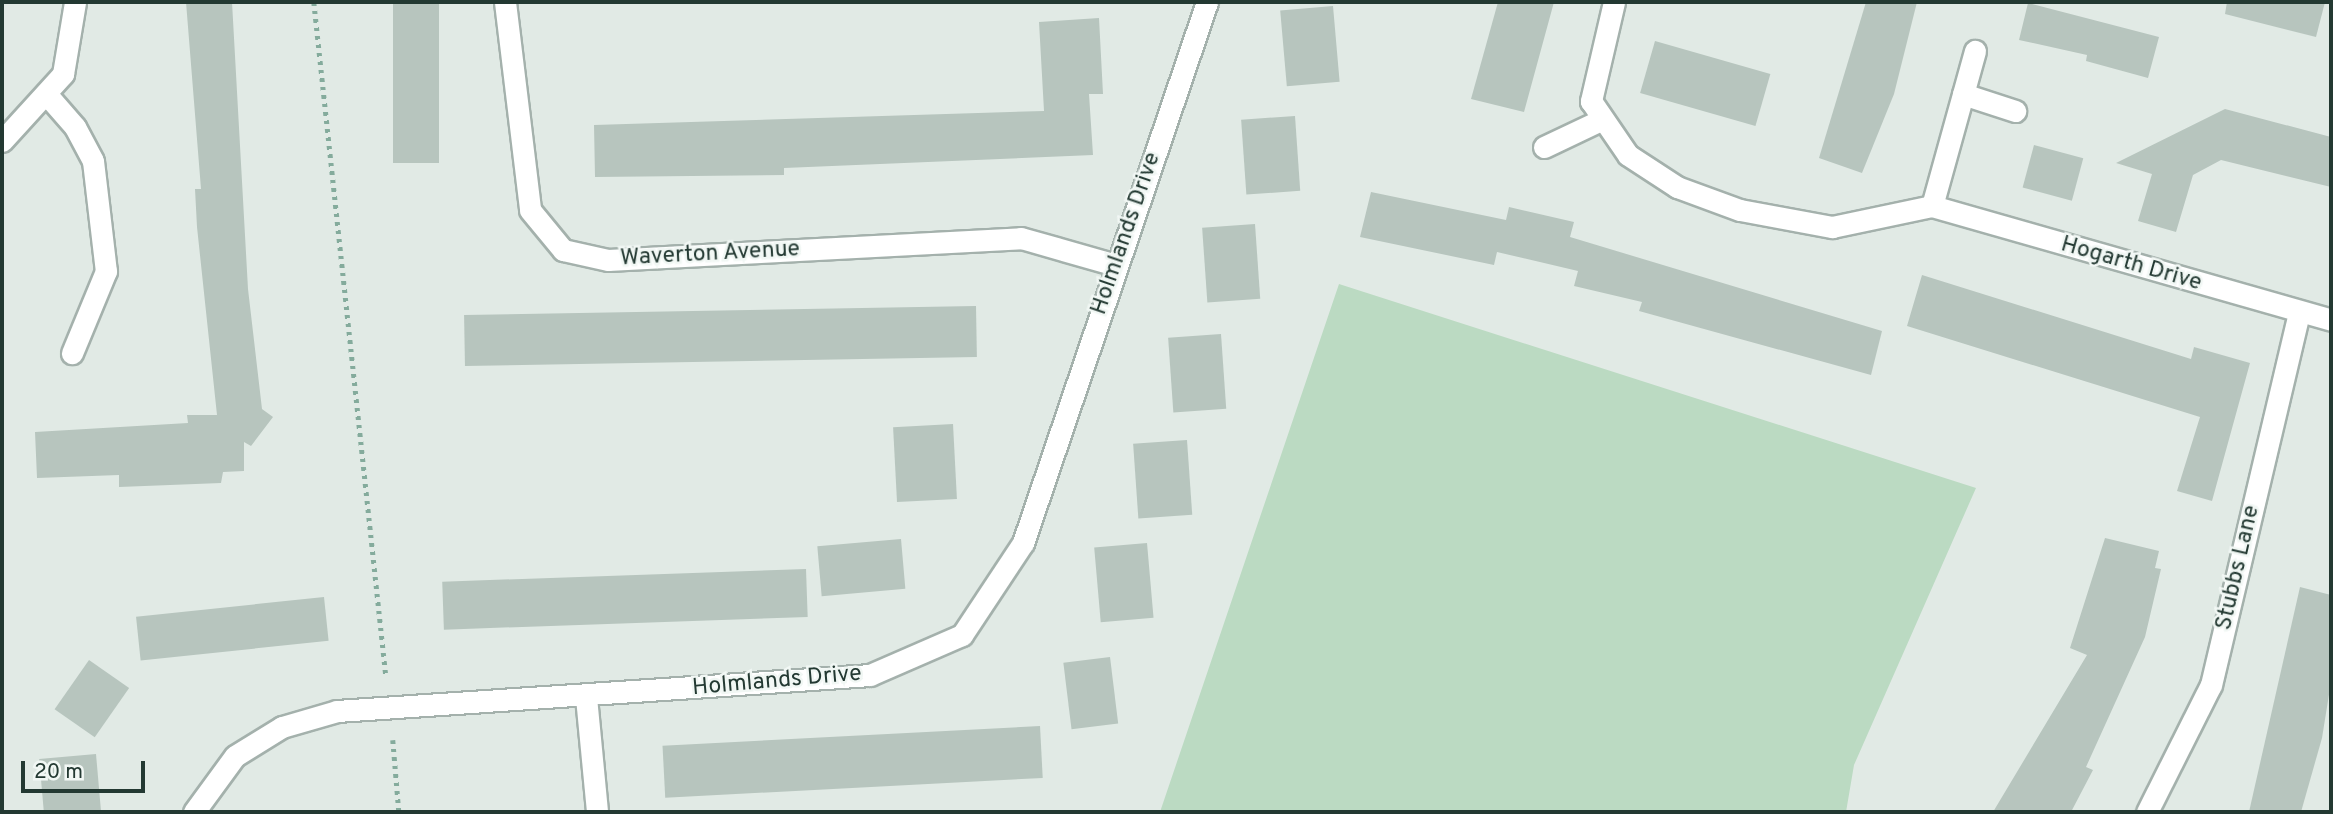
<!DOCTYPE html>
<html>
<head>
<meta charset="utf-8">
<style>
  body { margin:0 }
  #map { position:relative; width:2333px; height:814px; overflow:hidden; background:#e1eae5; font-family:Overpass,sans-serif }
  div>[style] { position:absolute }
  .green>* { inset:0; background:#bbdac2 }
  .building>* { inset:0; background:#b7c5be; transform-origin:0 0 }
  .path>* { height:4.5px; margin-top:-2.25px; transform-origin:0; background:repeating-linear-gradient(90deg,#84ab9c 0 3.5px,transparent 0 8.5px) }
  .roads { filter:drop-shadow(2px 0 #a4b1ac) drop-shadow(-2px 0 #a4b1ac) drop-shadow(0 2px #a4b1ac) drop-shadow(0 -2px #a4b1ac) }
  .minor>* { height:21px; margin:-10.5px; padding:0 10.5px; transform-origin:10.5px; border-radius:10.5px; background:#fff }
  span { translate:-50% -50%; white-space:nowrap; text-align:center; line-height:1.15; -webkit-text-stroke:5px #f1f7f4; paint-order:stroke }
  .street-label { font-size:23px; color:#233932 }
  .frame { position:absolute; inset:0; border:4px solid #233932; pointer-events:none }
  .scale { position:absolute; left:21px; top:761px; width:124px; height:32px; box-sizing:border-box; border:4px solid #233932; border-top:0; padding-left:9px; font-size:21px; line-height:24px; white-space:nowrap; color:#233932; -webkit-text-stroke:5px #f1f7f4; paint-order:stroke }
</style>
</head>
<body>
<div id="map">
  <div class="green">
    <i style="clip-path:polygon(1339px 284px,1976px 488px,1854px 765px,1846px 812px,1160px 812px)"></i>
  </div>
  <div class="building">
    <i style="clip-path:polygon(186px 2px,232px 2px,248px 289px,262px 409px,273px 417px,251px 446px,244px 442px,244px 471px,223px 472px,221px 483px,119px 487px,119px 475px,37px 478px,35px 432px,188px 423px,187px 415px,217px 415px,197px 227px,195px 189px,201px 189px)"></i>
    <i style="left:393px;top:2px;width:46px;height:161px"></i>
    <i style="clip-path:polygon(1498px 2px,1554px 2px,1524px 112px,1471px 99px)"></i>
    <i style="clip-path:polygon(1866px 2px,1917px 2px,1894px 94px,1862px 173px,1819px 158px)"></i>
    <i style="clip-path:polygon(2227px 2px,2325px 2px,2316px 37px,2225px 14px)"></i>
    <i style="clip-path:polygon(2028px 3px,2159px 37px,2148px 78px,2086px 61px,2087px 55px,2019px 40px)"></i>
    <i style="left:1333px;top:6px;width:76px;height:53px;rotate:85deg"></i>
    <i style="clip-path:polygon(1099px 18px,1103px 94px,1089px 94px,1093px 155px,784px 168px,784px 175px,595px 177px,594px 125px,1044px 111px,1039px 22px)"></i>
    <i style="left:1655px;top:41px;width:120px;height:54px;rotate:16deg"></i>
    <i style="clip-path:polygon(2225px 109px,2331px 137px,2331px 187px,2221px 160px,2193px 175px,2176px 232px,2138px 221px,2152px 174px,2116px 163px)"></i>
    <i style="left:1295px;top:116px;width:75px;height:54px;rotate:86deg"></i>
    <i style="left:2034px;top:145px;width:51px;height:44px;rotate:15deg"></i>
    <i style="clip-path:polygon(1371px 192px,1506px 220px,1509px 207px,1574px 222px,1570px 237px,1882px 331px,1871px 375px,1639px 311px,1642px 302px,1574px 286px,1578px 271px,1497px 252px,1494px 265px,1360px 237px)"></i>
    <i style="left:1255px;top:224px;width:75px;height:53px;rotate:86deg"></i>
    <i style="clip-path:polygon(1922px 275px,2191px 359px,2194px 347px,2250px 363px,2212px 501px,2177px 491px,2200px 417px,1907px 326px)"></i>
    <i style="left:976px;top:306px;width:51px;height:512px;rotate:89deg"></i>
    <i style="left:1221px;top:334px;width:75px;height:53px;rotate:86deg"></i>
    <i style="left:953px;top:424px;width:75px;height:60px;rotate:87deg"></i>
    <i style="left:1187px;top:440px;width:75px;height:54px;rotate:86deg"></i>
    <i style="clip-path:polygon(2105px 538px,2159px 551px,2155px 568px,2161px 569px,2145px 637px,2086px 767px,2093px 770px,2071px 812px,1993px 812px,2087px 655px,2070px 648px)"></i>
    <i style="left:901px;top:539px;width:50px;height:84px;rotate:85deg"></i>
    <i style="left:1147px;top:543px;width:75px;height:53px;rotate:85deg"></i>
    <i style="left:806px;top:569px;width:48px;height:364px;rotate:88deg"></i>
    <i style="clip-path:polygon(2300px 587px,2331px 595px,2331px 682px,2322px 738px,2301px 812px,2249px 812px)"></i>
    <i style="left:324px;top:597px;width:44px;height:189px;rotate:84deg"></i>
    <i style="left:1110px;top:657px;width:67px;height:47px;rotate:83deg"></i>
    <i style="left:89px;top:660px;width:49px;height:60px;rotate:35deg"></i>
    <i style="left:1040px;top:726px;width:52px;height:378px;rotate:87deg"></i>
    <i style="left:96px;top:754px;width:58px;height:57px;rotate:85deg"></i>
  </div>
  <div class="path">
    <i style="left:314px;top:2px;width:678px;rotate:83.9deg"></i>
    <i style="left:393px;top:740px;width:72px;rotate:85.2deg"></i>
  </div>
  <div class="roads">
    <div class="minor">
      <i style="left:505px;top:2px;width:209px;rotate:83.1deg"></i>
      <i style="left:530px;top:210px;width:52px;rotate:50.5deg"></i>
      <i style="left:563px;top:250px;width:46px;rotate:12.5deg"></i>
      <i style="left:608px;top:260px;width:414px;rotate:-3deg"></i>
      <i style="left:1021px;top:238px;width:99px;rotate:15.9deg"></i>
      <i style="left:1614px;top:2px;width:102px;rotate:103.1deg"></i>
      <i style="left:1591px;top:101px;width:65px;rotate:55.6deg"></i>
      <i style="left:1628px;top:155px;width:59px;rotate:33.1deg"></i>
      <i style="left:1677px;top:187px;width:67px;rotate:20.1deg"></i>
      <i style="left:1740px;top:210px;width:94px;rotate:10.5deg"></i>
      <i style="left:1832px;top:227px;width:102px;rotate:-11.9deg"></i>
      <i style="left:1932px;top:206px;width:415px;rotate:15.9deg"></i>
      <i style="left:1963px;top:94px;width:55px;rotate:18.1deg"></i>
      <i style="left:48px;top:96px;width:41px;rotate:48.9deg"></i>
      <i style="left:75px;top:127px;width:38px;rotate:62deg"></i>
      <i style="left:93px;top:161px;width:111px;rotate:83.3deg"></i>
      <i style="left:106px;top:271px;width:89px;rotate:112.5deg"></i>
      <i style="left:2px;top:141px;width:91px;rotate:-47.7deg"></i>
      <i style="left:63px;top:74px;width:73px;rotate:-80.5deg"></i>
      <i style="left:1544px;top:147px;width:65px;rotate:-25.4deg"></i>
      <i style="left:1932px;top:206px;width:161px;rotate:-74.5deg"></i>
      <i style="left:586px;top:697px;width:116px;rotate:84.5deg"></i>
      <i style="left:194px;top:812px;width:69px;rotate:-53.8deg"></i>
      <i style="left:235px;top:756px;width:55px;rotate:-31.7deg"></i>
      <i style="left:282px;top:727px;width:57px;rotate:-16.2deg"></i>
      <i style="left:337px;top:711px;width:534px;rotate:-3.86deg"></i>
      <i style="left:870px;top:675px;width:100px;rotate:-23.5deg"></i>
      <i style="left:962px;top:635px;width:110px;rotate:-56.5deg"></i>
      <i style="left:1023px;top:543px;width:571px;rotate:-71.22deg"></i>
      <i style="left:2147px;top:812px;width:142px;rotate:-63.3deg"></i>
      <i style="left:2211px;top:685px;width:382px;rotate:-76.7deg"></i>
    </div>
  </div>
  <div class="street-label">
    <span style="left:1127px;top:234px;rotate:-71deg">Holmlands Drive</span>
    <span style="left:710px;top:255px;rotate:-3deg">Waverton Avenue</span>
    <span style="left:2131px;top:265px;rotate:16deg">Hogarth Drive</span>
    <span style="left:2239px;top:568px;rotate:-77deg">Stubbs Lane</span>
    <span style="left:777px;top:682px;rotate:-5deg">Holmlands Drive</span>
  </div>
  <div class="frame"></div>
  <div class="scale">20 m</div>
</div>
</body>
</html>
